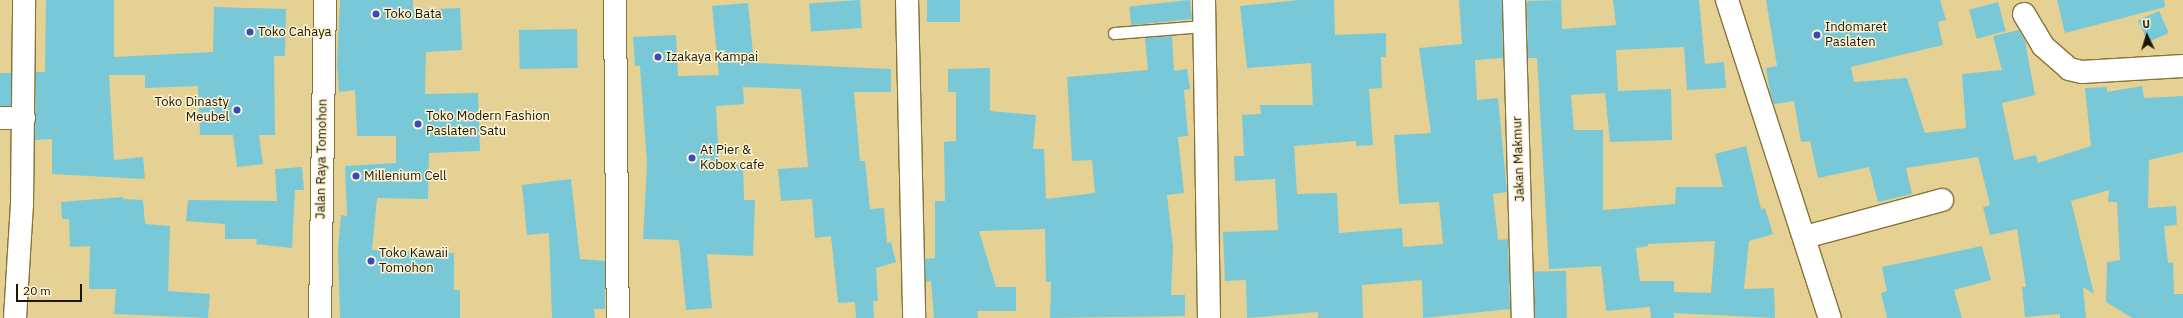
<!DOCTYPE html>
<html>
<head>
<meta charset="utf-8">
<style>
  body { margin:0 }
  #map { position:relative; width:2183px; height:318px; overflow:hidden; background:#e6d194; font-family:"IBM Plex Sans",sans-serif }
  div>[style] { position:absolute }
  .building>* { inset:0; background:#78c8d7; transform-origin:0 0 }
  .roads { filter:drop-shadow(1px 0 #877338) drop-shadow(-1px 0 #877338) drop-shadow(0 1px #877338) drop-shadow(0 -1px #877338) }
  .lane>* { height:11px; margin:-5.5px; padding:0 5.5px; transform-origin:5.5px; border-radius:5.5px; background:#fff }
  .street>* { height:22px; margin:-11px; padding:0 11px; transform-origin:11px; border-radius:11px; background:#fff }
  .primary>* { height:22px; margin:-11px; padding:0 11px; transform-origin:11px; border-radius:11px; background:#fff }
  .highway>* { height:22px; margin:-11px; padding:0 11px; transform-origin:11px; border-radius:11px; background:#fff }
  .dots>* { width:11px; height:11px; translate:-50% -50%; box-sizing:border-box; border:2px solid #fdf3d5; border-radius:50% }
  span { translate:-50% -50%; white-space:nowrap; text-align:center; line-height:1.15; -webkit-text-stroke:3px #fdf3d5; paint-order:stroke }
  .poi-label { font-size:13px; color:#1e1600 }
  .left { translate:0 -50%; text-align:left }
  .right { translate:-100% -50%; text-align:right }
  .street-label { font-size:13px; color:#1e1600 }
  .north { position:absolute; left:2127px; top:16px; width:40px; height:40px; -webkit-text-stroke:3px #fdf3d5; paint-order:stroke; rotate:356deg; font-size:11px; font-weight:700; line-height:16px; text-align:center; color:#1e1600 }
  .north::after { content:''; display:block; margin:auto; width:14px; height:18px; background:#1e1600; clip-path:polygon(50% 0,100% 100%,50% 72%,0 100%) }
  .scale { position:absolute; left:16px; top:284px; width:66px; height:18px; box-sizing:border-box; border:2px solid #1e1600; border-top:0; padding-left:5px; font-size:12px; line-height:14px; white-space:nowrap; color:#1e1600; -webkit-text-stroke:3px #fdf3d5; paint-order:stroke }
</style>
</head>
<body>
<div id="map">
  <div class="building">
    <i style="clip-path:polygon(46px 0,114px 0,114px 57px,213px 52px,214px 7px,286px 9px,285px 56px,274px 56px,275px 135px,259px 135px,263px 164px,237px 167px,233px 135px,200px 135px,198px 86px,145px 88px,145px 75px,109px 75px,114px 160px,143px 157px,145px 179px,52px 174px,52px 139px,35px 140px,36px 72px,45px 72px)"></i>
    <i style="clip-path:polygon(340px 0,413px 0,413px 10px,460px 8px,462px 50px,426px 52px,425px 94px,478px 93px,480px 151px,429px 153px,428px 199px,377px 198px,372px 250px,454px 253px,454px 290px,460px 290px,460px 318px,340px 318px,338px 249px,341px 215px,347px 216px,345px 166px,396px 163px,396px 136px,357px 136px,355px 90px,339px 92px,337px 63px)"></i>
    <i style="left:860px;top:0;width:28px;height:51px;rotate:86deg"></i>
    <i style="left:927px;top:0;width:33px;height:22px"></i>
    <i style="left:1190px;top:0;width:19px;height:61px;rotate:84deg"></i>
    <i style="clip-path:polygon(1300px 0,1334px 0,1335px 35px,1386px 33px,1386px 57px,1381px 57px,1382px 88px,1369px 89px,1373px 145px,1356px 146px,1356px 141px,1294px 146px,1297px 194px,1337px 193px,1339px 233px,1402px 228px,1403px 247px,1443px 244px,1439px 202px,1399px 204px,1394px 135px,1431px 133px,1419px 48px,1462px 44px,1459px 0,1502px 0,1503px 58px,1475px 60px,1477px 100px,1498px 98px,1507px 192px,1493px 194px,1498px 240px,1508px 239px,1510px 309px,1423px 318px,1422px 280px,1362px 285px,1363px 318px,1318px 318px,1318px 312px,1247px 318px,1246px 280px,1225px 281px,1223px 232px,1278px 230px,1275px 179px,1235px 181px,1234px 156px,1244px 156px,1242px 115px,1261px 114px,1260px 105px,1313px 105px,1311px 63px,1247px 68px,1240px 6px)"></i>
    <i style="clip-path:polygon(evenodd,1561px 0,1562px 29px,1616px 25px,1613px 0,1699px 0,1705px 64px,1724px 62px,1726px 88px,1687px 90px,1684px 47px,1616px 50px,1618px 91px,1671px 89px,1672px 140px,1610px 142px,1605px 93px,1571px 95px,1574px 130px,1603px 130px,1603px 210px,1675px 204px,1676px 187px,1723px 187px,1715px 154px,1746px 146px,1761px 209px,1765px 208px,1773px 234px,1749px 241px,1744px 289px,1774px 288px,1775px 318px,1674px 313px,1674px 318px,1651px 318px,1650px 307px,1606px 311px,1601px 266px,1549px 269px,1537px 58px,1528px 58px,1527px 1px,1561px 0,1715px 241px,1711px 293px,1674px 292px,1674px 281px,1640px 281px,1636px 248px,1648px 246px,1648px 244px,1715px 241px)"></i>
    <i style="clip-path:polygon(1766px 0,1940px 0,1946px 20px,1938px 22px,1943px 45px,1851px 67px,1854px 82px,1907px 78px,1925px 133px,1966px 128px,1962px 74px,2002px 70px,1993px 36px,2019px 30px,2025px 41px,2035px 95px,2002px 103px,2014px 160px,2036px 155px,2038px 163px,2091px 146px,2085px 88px,2107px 87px,2107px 92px,2142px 86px,2144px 98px,2183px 96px,2183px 152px,2149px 160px,2148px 208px,2176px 206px,2177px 225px,2164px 226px,2168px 263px,2173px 262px,2174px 294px,2183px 294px,2183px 318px,2132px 318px,2106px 302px,2107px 262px,2120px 260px,2117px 202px,2108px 202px,2109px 190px,2071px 201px,2094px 294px,2083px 287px,2086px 318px,2060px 318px,2060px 314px,2025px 317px,2022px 287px,2026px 287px,2017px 229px,1990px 235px,1983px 207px,1990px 205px,1978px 157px,1906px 168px,1912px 194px,1878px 202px,1869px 167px,1818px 178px,1810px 141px,1801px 142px,1794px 101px,1774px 104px,1770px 92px,1766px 68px,1777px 66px)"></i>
    <i style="clip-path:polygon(2057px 0,2164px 0,2165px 7px,2065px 33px)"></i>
    <i style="left:1998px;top:2px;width:30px;height:30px;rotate:75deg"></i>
    <i style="clip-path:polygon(748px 3px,754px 63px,891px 69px,891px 92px,854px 92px,860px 161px,865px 161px,870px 209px,884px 208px,887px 243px,891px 242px,896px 262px,876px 268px,878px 301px,873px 301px,874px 318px,856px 318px,855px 302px,838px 303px,831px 236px,815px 238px,812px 199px,781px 201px,778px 169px,808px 167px,801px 89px,743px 87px,744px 104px,716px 106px,719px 165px,743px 165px,744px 200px,755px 200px,753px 256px,707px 254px,712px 308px,686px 310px,679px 240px,643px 239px,647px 163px,640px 66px,635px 66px,633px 37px,676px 35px,678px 76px,719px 75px,712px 6px)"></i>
    <i style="left:2159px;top:11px;width:24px;height:23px;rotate:66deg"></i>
    <i style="left:577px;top:29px;width:39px;height:58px;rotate:89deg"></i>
    <i style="clip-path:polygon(1172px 36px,1174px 71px,1187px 69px,1190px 89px,1184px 90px,1188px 136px,1178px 137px,1184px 193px,1167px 195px,1173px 247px,1171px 295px,1185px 295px,1185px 316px,1050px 318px,1051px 282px,1046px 282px,1045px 229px,979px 231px,996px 287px,1016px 287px,1016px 311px,977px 311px,978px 318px,934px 318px,931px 281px,926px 282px,925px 259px,935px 258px,935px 201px,945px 201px,944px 142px,956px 141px,956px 92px,948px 92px,948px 69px,990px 68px,990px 111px,1036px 115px,1033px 149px,1044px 149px,1046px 199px,1095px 193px,1092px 160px,1072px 161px,1067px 77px,1148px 70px,1145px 38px)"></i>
    <i style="left:0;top:73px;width:11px;height:33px"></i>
    <i style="clip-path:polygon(302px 167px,304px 190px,295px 190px,292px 248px,256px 244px,257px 239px,225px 239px,225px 224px,186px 221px,188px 200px,277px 201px,275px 169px)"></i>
    <i style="clip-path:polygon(571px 179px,580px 259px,605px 261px,605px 309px,594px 309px,595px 318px,552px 318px,549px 233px,527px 235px,522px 185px)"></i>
    <i style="clip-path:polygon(123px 197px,123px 199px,143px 200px,145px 224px,170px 226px,168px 291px,210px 294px,208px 318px,114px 314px,116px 289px,89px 289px,90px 246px,70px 247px,69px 219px,62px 219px,61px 202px)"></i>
    <i style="clip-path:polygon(1982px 246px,1991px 280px,1954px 290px,1962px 318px,1887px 318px,1881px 293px,1887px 291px,1882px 267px)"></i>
    <i style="left:1566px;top:271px;width:47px;height:32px;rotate:89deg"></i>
  </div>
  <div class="roads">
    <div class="lane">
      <i style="left:1114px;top:33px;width:91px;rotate:-4.4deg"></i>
    </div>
    <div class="street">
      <i style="left:615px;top:0;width:318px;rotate:89.5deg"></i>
      <i style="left:907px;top:0;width:318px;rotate:88.7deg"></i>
      <i style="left:1204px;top:0;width:318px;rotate:89.1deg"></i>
      <i style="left:1514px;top:0;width:318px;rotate:88.4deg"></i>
      <i style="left:1727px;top:0;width:334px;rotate:72.1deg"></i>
      <i style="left:2024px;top:14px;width:37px;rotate:59deg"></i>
      <i style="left:2043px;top:46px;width:35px;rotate:41deg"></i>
      <i style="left:2069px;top:69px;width:13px;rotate:13deg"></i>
      <i style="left:2082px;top:72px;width:101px;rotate:-3.4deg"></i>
      <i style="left:0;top:118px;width:24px"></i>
      <i style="left:1805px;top:237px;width:142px;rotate:-15.1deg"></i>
    </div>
    <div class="primary">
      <i style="left:15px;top:318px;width:113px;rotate:-86.5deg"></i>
      <i style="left:22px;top:205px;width:205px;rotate:-89.4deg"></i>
    </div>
    <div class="highway">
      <i style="left:320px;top:318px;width:318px;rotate:-89.1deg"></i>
    </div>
  </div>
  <div class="dots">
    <i style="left:376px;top:14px;background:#384abd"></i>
    <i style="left:250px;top:32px;background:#384abd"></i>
    <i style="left:1817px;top:35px;background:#384abd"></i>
    <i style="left:658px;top:57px;background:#384abd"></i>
    <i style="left:237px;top:110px;background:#384abd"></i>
    <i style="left:418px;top:124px;background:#384abd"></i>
    <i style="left:692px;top:158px;background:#384abd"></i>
    <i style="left:356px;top:176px;background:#384abd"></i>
    <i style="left:371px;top:261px;background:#384abd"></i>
  </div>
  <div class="poi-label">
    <span class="left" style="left:384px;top:14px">Toko Bata</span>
    <span class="left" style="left:1825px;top:35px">Indomaret<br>Paslaten</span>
    <span class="left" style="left:258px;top:32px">Toko Cahaya</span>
    <span class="left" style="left:666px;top:57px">Izakaya Kampai</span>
    <span class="right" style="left:229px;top:110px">Toko Dinasty<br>Meubel</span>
    <span class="left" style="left:426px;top:124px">Toko Modern Fashion<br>Paslaten Satu</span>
    <span class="left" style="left:700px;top:158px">At Pier &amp;<br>Kobox cafe</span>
    <span class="left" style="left:364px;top:176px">Millenium Cell</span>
    <span class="left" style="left:379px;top:261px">Toko Kawaii<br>Tomohon</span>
  </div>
  <div class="street-label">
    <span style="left:322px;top:159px;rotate:-89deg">Jalan Raya Tomohon</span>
    <span style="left:1519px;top:159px;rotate:-92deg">Jakan Makmur</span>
  </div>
  <div class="north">U</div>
  <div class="scale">20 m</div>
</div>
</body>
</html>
